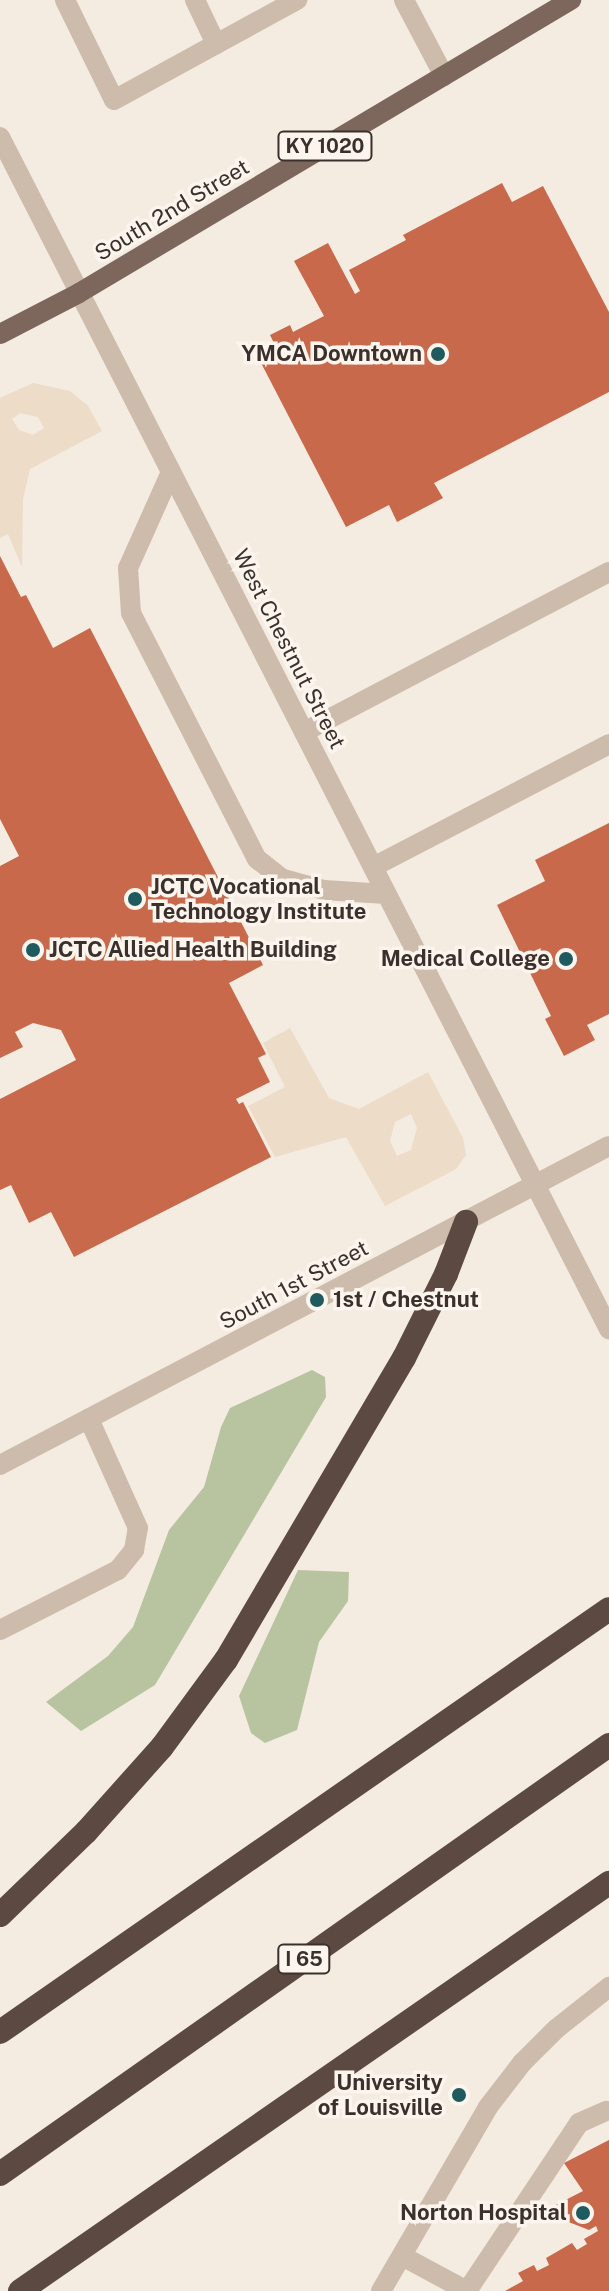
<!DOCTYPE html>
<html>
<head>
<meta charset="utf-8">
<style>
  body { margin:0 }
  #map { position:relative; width:609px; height:2291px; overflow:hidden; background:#f4ebe1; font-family:"Public Sans",sans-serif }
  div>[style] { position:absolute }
  .green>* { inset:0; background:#b8c4a0 }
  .plaza>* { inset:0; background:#ecdcc8 }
  .building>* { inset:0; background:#c8694b }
  .service>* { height:20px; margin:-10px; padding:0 10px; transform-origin:10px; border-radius:10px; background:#cdbbac }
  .tertiary>* { height:20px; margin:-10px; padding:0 10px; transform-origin:10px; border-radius:10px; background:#cdbbac }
  .primary>* { height:20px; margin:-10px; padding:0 10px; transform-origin:10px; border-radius:10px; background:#7d675c }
  .motorway>* { height:24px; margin:-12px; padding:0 12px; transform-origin:12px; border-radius:12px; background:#5c4a42 }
  .dots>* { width:22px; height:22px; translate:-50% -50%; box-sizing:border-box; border:4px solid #fbf5ee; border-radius:50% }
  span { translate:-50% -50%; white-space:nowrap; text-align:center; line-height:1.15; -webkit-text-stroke:7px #fbf5ee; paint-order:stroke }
  .shield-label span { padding:2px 6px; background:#fbf5ee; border:2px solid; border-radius:6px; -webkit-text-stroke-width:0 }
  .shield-label { font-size:20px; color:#3b302b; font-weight:700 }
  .street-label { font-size:22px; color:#3b302b }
  .poi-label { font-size:22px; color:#3b302b; font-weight:700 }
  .right { translate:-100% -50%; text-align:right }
  .left { translate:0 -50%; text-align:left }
</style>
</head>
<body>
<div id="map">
  <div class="green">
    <i style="clip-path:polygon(312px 1370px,325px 1377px,326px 1397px,155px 1685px,81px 1731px,46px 1702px,108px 1656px,133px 1627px,169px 1530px,204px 1487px,221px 1427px,230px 1408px)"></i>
    <i style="clip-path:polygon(298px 1570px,349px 1572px,348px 1601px,319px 1642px,297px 1730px,265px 1743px,251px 1733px,239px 1696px)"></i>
  </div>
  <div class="plaza">
    <i style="clip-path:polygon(evenodd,33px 383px,70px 391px,88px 406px,102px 431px,30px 469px,23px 499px,22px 567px,8px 534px,0 538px,0 398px,33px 383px,20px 413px,38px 417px,44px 428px,33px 435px,19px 430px,12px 419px,20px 413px)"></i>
    <i style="clip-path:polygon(evenodd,290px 1028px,329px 1098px,359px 1109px,428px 1072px,463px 1138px,466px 1155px,456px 1169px,385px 1206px,346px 1137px,275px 1157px,248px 1106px,285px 1087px,263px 1043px,290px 1028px,411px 1114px,417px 1128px,411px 1150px,397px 1156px,390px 1141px,395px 1122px,411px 1114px)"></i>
  </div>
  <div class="building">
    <i style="clip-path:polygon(502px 183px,512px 202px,543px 186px,609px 312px,609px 392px,434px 483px,443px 498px,397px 522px,389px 505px,346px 527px,259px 359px,277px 349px,270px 335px,290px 325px,293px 332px,324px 316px,294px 261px,328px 243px,355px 294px,360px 291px,349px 270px,406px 240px,403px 235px)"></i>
    <i style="clip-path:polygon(0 556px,21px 597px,26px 595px,53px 648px,90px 628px,263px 965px,229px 983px,266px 1054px,258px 1058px,270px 1082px,236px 1099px,239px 1104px,243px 1102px,271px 1157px,74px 1257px,51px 1212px,29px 1223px,11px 1185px,0 1190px,0 1099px,76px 1060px,61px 1030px,33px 1023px,15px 1032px,23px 1047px,0 1058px,0 866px,19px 856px,0 819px)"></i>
    <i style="clip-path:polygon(609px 823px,609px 1014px,587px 1025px,595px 1040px,564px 1056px,545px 1019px,551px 1016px,497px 905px,545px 881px,535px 860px)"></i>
    <i style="clip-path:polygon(609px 2140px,609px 2291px,505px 2291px,523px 2281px,518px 2273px,534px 2265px,537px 2271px,549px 2265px,546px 2258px,572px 2243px,577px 2250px,587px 2244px,584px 2239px,598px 2231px,596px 2226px,589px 2230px,561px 2219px,554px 2206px,583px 2191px,564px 2163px)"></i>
  </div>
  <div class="service">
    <i style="left:65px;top:0;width:111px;rotate:63.9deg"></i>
    <i style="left:114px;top:100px;width:209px;rotate:-28.7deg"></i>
    <i style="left:195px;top:0;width:49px;rotate:64.5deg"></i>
    <i style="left:404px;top:0;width:86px;rotate:62.2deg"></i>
    <i style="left:171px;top:472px;width:105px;rotate:114.1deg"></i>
    <i style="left:128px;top:568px;width:45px;rotate:86.2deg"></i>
    <i style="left:131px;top:613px;width:276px;rotate:62.9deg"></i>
    <i style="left:257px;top:859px;width:33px;rotate:38deg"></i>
    <i style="left:283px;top:879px;width:42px;rotate:15deg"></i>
    <i style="left:324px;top:890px;width:62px;rotate:3.7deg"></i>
    <i style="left:304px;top:732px;width:344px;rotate:-27.7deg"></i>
    <i style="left:373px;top:867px;width:266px;rotate:-27.5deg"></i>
    <i style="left:0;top:1630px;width:132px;rotate:-27deg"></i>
    <i style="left:118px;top:1570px;width:26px;rotate:-51deg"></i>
    <i style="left:134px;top:1550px;width:22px;rotate:-80deg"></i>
    <i style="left:138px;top:1528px;width:120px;rotate:-114.2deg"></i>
    <i style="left:402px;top:2256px;width:74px;rotate:28.3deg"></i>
    <i style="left:467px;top:2291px;width:202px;rotate:-56.3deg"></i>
    <i style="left:579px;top:2123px;width:30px;rotate:-24deg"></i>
  </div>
  <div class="tertiary">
    <i style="left:0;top:137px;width:1339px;rotate:62.94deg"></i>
    <i style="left:0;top:1465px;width:687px;rotate:-27.65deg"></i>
    <i style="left:381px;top:2291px;width:213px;rotate:-59.8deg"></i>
    <i style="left:488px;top:2107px;width:56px;rotate:-52.3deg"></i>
    <i style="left:522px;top:2063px;width:48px;rotate:-45deg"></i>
    <i style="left:556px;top:2029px;width:68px;rotate:-38.4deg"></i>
  </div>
  <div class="primary">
    <i style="left:0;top:334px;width:89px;rotate:-27.4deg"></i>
    <i style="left:79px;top:293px;width:573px;rotate:-30.78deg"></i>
  </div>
  <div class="motorway">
    <i style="left:0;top:1915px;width:120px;rotate:-44deg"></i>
    <i style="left:86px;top:1832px;width:114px;rotate:-48.2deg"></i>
    <i style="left:162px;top:1747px;width:108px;rotate:-53.7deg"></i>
    <i style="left:226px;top:1660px;width:351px;rotate:-59.5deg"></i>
    <i style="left:404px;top:1358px;width:94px;rotate:-63.4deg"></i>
    <i style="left:446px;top:1274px;width:56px;rotate:-69deg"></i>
    <i style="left:0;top:2032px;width:741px;rotate:-34.78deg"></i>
    <i style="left:0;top:2174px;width:745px;rotate:-35.16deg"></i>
    <i style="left:20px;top:2291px;width:717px;rotate:-34.71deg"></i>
  </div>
  <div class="dots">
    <i style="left:438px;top:354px;background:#1f5a5e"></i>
    <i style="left:135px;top:899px;background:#1f5a5e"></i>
    <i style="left:33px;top:950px;background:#1f5a5e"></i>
    <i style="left:566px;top:959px;background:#1f5a5e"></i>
    <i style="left:317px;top:1300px;background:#1f5a5e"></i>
    <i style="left:459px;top:2095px;background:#1f5a5e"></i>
    <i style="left:583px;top:2213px;background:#1f5a5e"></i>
  </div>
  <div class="shield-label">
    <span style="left:325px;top:146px">KY 1020</span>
    <span style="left:304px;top:1959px">I 65</span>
  </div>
  <div class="street-label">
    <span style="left:172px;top:210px;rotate:-31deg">South 2nd Street</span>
    <span style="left:289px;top:649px;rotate:63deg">West Chestnut Street</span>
    <span style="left:294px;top:1285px;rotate:-28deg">South 1st Street</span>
  </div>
  <div class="poi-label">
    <span class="right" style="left:422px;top:354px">YMCA Downtown</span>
    <span class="left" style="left:151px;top:899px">JCTC Vocational<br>Technology Institute</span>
    <span class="left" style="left:49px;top:950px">JCTC Allied Health Building</span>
    <span class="right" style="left:550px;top:959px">Medical College</span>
    <span class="left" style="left:333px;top:1300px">1st / Chestnut</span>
    <span class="right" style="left:443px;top:2095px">University<br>of Louisville</span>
    <span class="right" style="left:567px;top:2213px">Norton Hospital</span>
  </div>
</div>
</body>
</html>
